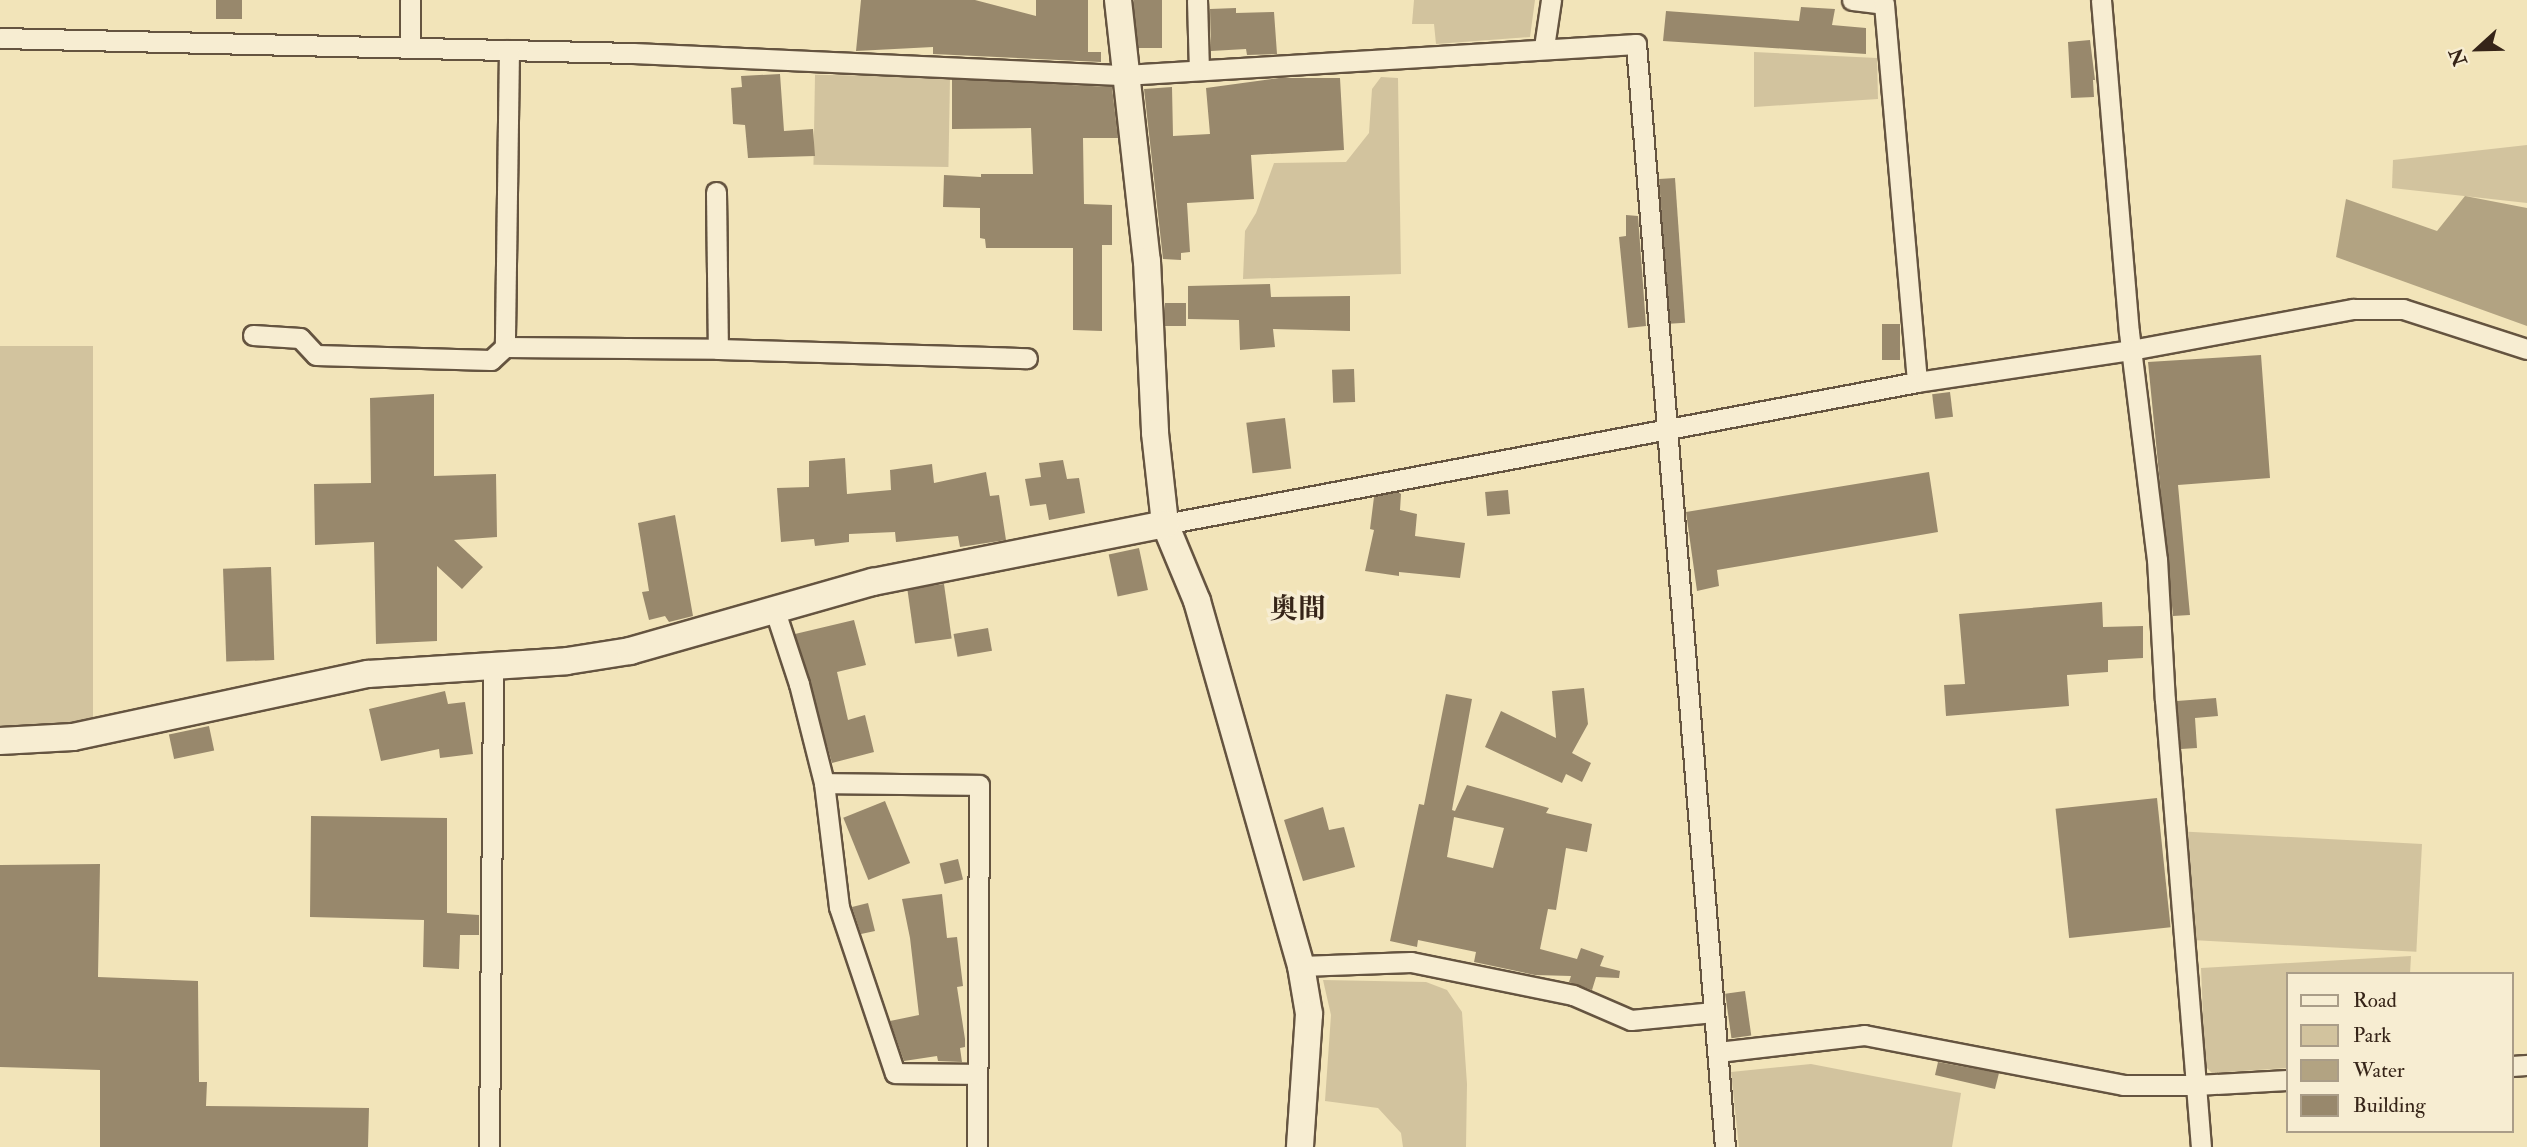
<!DOCTYPE html>
<html>
<head>
<meta charset="utf-8">
<style>
  body { margin:0 }
  #map { position:relative; width:2527px; height:1147px; overflow:hidden; background:#f2e4b9; font-family:"IM FELL Double Pica","Noto Serif JP",serif }
  div>[style] { position:absolute }
  .green>* { inset:0; background:#d2c39e; transform-origin:0 0 }
  .water>* { inset:0; background:#b2a382 }
  .building>* { inset:0; background:#98886c; transform-origin:0 0 }
  .roads { filter:drop-shadow(2px 0 #655440) drop-shadow(-2px 0 #655440) drop-shadow(0 2px #655440) drop-shadow(0 -2px #655440) }
  .street>* { height:19px; margin:-9.5px; padding:0 9.5px; transform-origin:9.5px; border-radius:9.5px; background:#f7edd2 }
  .secondary>* { height:26px; margin:-13px; padding:0 13px; transform-origin:13px; border-radius:13px; background:#f7edd2 }
  span { translate:-50% -50%; white-space:nowrap; text-align:center; line-height:1.15; -webkit-text-stroke:7px #f7edd2; paint-order:stroke }
  .quarter-label { font-size:28px; color:#362418; font-weight:700 }
  .legend { position:absolute; left:2286px; top:972px; width:228px; height:161px; box-sizing:border-box; background:#f7edd2; border:2px solid #aa9d88; margin:0; padding:9px 12px; list-style:none; font-size:21px; color:#362418 }
  .legend li { display:flex; align-items:center; gap:14px; height:35px }
  .legend b { width:35px; border:2px solid #aa9d88 }
  .north { position:absolute; left:2443px; top:14px; width:70px; height:70px; -webkit-text-stroke:5px #f7edd2; paint-order:stroke; rotate:248deg; font-size:19px; font-weight:700; line-height:28px; text-align:center; color:#362418 }
  .north::after { content:''; display:block; margin:auto; width:24px; height:32px; background:#362418; clip-path:polygon(50% 0,100% 100%,50% 72%,0 100%) }
</style>
</head>
<body>
<div id="map">
  <div class="green">
    <i style="clip-path:polygon(1414px 0,1535px 0,1530px 37px,1436px 44px,1434px 24px,1412px 24px)"></i>
    <i style="clip-path:polygon(1754px 52px,1877px 58px,1878px 99px,1754px 107px)"></i>
    <i style="left:950px;top:77px;width:90px;height:135px;rotate:91deg"></i>
    <i style="clip-path:polygon(1381px 77px,1398px 78px,1401px 274px,1243px 279px,1245px 231px,1256px 213px,1274px 163px,1346px 162px,1369px 133px,1372px 89px)"></i>
    <i style="clip-path:polygon(2527px 145px,2527px 203px,2392px 188px,2393px 160px)"></i>
    <i style="left:0;top:346px;width:93px;height:383px"></i>
    <i style="left:2422px;top:844px;width:108px;height:234px;rotate:93deg"></i>
    <i style="clip-path:polygon(2411px 956px,2410px 974px,2287px 974px,2287px 1068px,2212px 1073px,2205px 1066px,2201px 968px)"></i>
    <i style="clip-path:polygon(1323px 980px,1426px 982px,1447px 990px,1462px 1012px,1467px 1084px,1466px 1147px,1403px 1147px,1401px 1133px,1378px 1108px,1325px 1101px,1331px 1015px)"></i>
    <i style="clip-path:polygon(1811px 1064px,1961px 1093px,1952px 1147px,1739px 1147px,1731px 1072px)"></i>
  </div>
  <div class="water">
    <i style="clip-path:polygon(2465px 196px,2527px 208px,2527px 326px,2336px 257px,2346px 199px,2437px 231px)"></i>
  </div>
  <div class="building">
    <i style="left:216px;top:0;width:26px;height:19px"></i>
    <i style="clip-path:polygon(861px 0,975px 0,1036px 16px,1036px 0,1088px 0,1088px 52px,1101px 52px,1101px 62px,933px 54px,933px 47px,856px 51px)"></i>
    <i style="left:1134px;top:0;width:28px;height:48px"></i>
    <i style="clip-path:polygon(1801px 7px,1835px 9px,1832px 25px,1866px 28px,1866px 54px,1663px 41px,1666px 11px,1799px 21px)"></i>
    <i style="clip-path:polygon(1236px 8px,1236px 13px,1274px 12px,1277px 54px,1247px 55px,1246px 49px,1211px 51px,1210px 9px)"></i>
    <i style="clip-path:polygon(2090px 40px,2095px 80px,2093px 80px,2094px 97px,2071px 98px,2068px 42px)"></i>
    <i style="clip-path:polygon(780px 74px,784px 131px,813px 129px,815px 156px,748px 158px,745px 125px,733px 124px,731px 88px,742px 87px,741px 76px)"></i>
    <i style="clip-path:polygon(1279px 78px,1340px 78px,1344px 150px,1251px 155px,1254px 199px,1187px 203px,1190px 252px,1181px 253px,1181px 260px,1163px 259px,1144px 89px,1172px 87px,1173px 136px,1210px 134px,1206px 88px)"></i>
    <i style="clip-path:polygon(952px 79px,1112px 87px,1118px 138px,1083px 138px,1084px 204px,1112px 205px,1112px 245px,1102px 245px,1102px 331px,1073px 330px,1073px 248px,986px 248px,985px 239px,980px 238px,980px 208px,943px 207px,944px 175px,981px 177px,981px 174px,1033px 174px,1031px 128px,952px 129px)"></i>
    <i style="left:1675px;top:178px;width:145px;height:16px;rotate:86deg"></i>
    <i style="clip-path:polygon(1626px 215px,1638px 216px,1646px 326px,1628px 328px,1619px 237px,1626px 236px)"></i>
    <i style="clip-path:polygon(1270px 284px,1271px 297px,1350px 296px,1350px 331px,1273px 329px,1275px 347px,1240px 350px,1239px 320px,1188px 319px,1188px 286px)"></i>
    <i style="left:1165px;top:303px;width:21px;height:23px"></i>
    <i style="left:1882px;top:324px;width:18px;height:36px"></i>
    <i style="clip-path:polygon(2261px 355px,2270px 478px,2178px 485px,2190px 615px,2173px 616px,2148px 362px)"></i>
    <i style="left:1354px;top:369px;width:33px;height:22px;rotate:88deg"></i>
    <i style="left:1950px;top:392px;width:25px;height:18px;rotate:83deg"></i>
    <i style="clip-path:polygon(434px 394px,434px 476px,496px 474px,497px 537px,454px 540px,483px 567px,462px 589px,437px 566px,437px 641px,376px 644px,374px 542px,315px 545px,314px 484px,371px 483px,370px 398px)"></i>
    <i style="left:1285px;top:418px;width:51px;height:39px;rotate:83deg"></i>
    <i style="clip-path:polygon(845px 458px,847px 494px,891px 490px,890px 470px,932px 464px,934px 483px,986px 472px,990px 496px,999px 495px,1006px 540px,960px 547px,958px 536px,896px 542px,895px 532px,849px 534px,849px 542px,815px 546px,814px 539px,781px 542px,777px 488px,809px 487px,809px 461px)"></i>
    <i style="clip-path:polygon(1063px 460px,1067px 479px,1079px 478px,1085px 513px,1049px 520px,1046px 504px,1030px 506px,1025px 479px,1041px 477px,1039px 463px)"></i>
    <i style="clip-path:polygon(1929px 472px,1938px 532px,1717px 570px,1719px 586px,1697px 591px,1686px 512px)"></i>
    <i style="left:1508px;top:490px;width:24px;height:23px;rotate:85deg"></i>
    <i style="clip-path:polygon(1398px 492px,1401px 494px,1400px 510px,1417px 514px,1415px 536px,1465px 543px,1460px 578px,1399px 572px,1399px 576px,1365px 571px,1374px 530px,1370px 529px,1374px 497px)"></i>
    <i style="clip-path:polygon(675px 515px,693px 616px,669px 622px,665px 616px,649px 620px,642px 592px,649px 591px,638px 523px)"></i>
    <i style="left:1139px;top:548px;width:43px;height:31px;rotate:78deg"></i>
    <i style="left:271px;top:567px;width:93px;height:48px;rotate:88deg"></i>
    <i style="left:944px;top:584px;width:55px;height:37px;rotate:82deg"></i>
    <i style="clip-path:polygon(2102px 602px,2103px 627px,2143px 626px,2143px 658px,2108px 660px,2108px 672px,2067px 675px,2069px 706px,1946px 716px,1944px 685px,1965px 684px,1959px 614px)"></i>
    <i style="clip-path:polygon(854px 620px,866px 665px,837px 672px,848px 720px,865px 715px,874px 752px,832px 763px,795px 634px)"></i>
    <i style="left:988px;top:628px;width:23px;height:35px;rotate:80deg"></i>
    <i style="clip-path:polygon(1584px 688px,1588px 724px,1572px 753px,1591px 763px,1582px 782px,1566px 774px,1562px 783px,1485px 747px,1501px 711px,1556px 738px,1552px 691px)"></i>
    <i style="clip-path:polygon(445px 691px,448px 704px,465px 702px,473px 754px,440px 758px,439px 749px,381px 761px,369px 709px)"></i>
    <i style="clip-path:polygon(evenodd,1446px 694px,1472px 699px,1452px 810px,1455px 811px,1467px 785px,1549px 808px,1546px 813px,1592px 824px,1587px 852px,1566px 848px,1556px 910px,1548px 909px,1540px 949px,1577px 959px,1581px 948px,1604px 956px,1600px 966px,1620px 971px,1619px 978px,1596px 977px,1592px 990px,1569px 982px,1571px 976px,1535px 975px,1474px 962px,1476px 952px,1418px 940px,1417px 947px,1390px 941px,1419px 804px,1424px 805px,1446px 694px,1454px 817px,1504px 828px,1493px 868px,1447px 857px,1454px 817px)"></i>
    <i style="clip-path:polygon(2216px 698px,2218px 716px,2195px 718px,2197px 748px,2181px 749px,2177px 701px)"></i>
    <i style="left:209px;top:726px;width:25px;height:41px;rotate:78deg"></i>
    <i style="left:2157px;top:798px;width:130px;height:102px;rotate:84deg"></i>
    <i style="left:885px;top:801px;width:67px;height:45px;rotate:68deg"></i>
    <i style="clip-path:polygon(1323px 807px,1329px 830px,1344px 827px,1355px 867px,1303px 881px,1284px 820px)"></i>
    <i style="clip-path:polygon(311px 816px,447px 818px,447px 913px,479px 915px,479px 935px,460px 935px,459px 969px,423px 967px,424px 920px,310px 917px)"></i>
    <i style="left:958px;top:859px;width:21px;height:19px;rotate:76deg"></i>
    <i style="clip-path:polygon(100px 864px,98px 977px,198px 981px,199px 1082px,207px 1082px,206px 1106px,369px 1108px,368px 1147px,100px 1147px,100px 1070px,0 1067px,0 865px)"></i>
    <i style="clip-path:polygon(942px 894px,947px 938px,957px 937px,963px 986px,957px 987px,965px 1039px,965px 1047px,960px 1048px,962px 1062px,938px 1061px,937px 1056px,904px 1061px,890px 1021px,919px 1015px,910px 938px,902px 899px)"></i>
    <i style="clip-path:polygon(868px 903px,875px 931px,861px 934px,852px 907px)"></i>
    <i style="left:1745px;top:991px;width:45px;height:20px;rotate:82deg"></i>
    <i style="clip-path:polygon(1938px 1062px,1999px 1073px,1995px 1089px,1935px 1075px)"></i>
  </div>
  <div class="roads">
    <div class="street">
      <i style="left:410px;top:0;width:48px;rotate:90deg"></i>
      <i style="left:1197px;top:0;width:70px;rotate:88.4deg"></i>
      <i style="left:1852px;top:0;width:32px;rotate:7deg"></i>
      <i style="left:1884px;top:4px;width:379px;rotate:85deg"></i>
      <i style="left:2101px;top:0;width:333px;rotate:85.2deg"></i>
      <i style="left:2129px;top:332px;width:229px;rotate:83deg"></i>
      <i style="left:2157px;top:559px;width:141px;rotate:86.8deg"></i>
      <i style="left:2165px;top:700px;width:448px;rotate:85.4deg"></i>
      <i style="left:0;top:38px;width:633px;rotate:1.36deg"></i>
      <i style="left:633px;top:53px;width:493px;rotate:2.6deg"></i>
      <i style="left:1126px;top:75px;width:511px;rotate:-3.48deg"></i>
      <i style="left:1636px;top:44px;width:1107px;rotate:85.39deg"></i>
      <i style="left:1544px;top:47px;width:48px;rotate:-81.5deg"></i>
      <i style="left:509px;top:50px;width:297px;rotate:90.8deg"></i>
      <i style="left:505px;top:347px;width:213px;rotate:0.5deg"></i>
      <i style="left:718px;top:349px;width:309px;rotate:1.7deg"></i>
      <i style="left:716px;top:192px;width:157px;rotate:89.3deg"></i>
      <i style="left:253px;top:335px;width:47px;rotate:3.7deg"></i>
      <i style="left:300px;top:338px;width:23px;rotate:47deg"></i>
      <i style="left:316px;top:355px;width:175px;rotate:1.6deg"></i>
      <i style="left:491px;top:360px;width:19px;rotate:-43deg"></i>
      <i style="left:1165px;top:524px;width:765px;rotate:-10.69deg"></i>
      <i style="left:1917px;top:382px;width:216px;rotate:-8.5deg"></i>
      <i style="left:2131px;top:350px;width:226px;rotate:-10.5deg"></i>
      <i style="left:2353px;top:309px;width:50px"></i>
      <i style="left:2403px;top:309px;width:130px;rotate:17.9deg"></i>
      <i style="left:774px;top:608px;width:80px;rotate:71.8deg"></i>
      <i style="left:799px;top:684px;width:102px;rotate:75.8deg"></i>
      <i style="left:824px;top:783px;width:155px;rotate:0.7deg"></i>
      <i style="left:979px;top:785px;width:362px;rotate:90.3deg"></i>
      <i style="left:824px;top:783px;width:125px;rotate:83.1deg"></i>
      <i style="left:839px;top:907px;width:175px;rotate:71.4deg"></i>
      <i style="left:895px;top:1073px;width:82px;rotate:0.7deg"></i>
      <i style="left:1301px;top:966px;width:110px;rotate:-2.1deg"></i>
      <i style="left:1411px;top:962px;width:165px;rotate:11.5deg"></i>
      <i style="left:1573px;top:995px;width:63px;rotate:23.3deg"></i>
      <i style="left:1631px;top:1020px;width:83px;rotate:-5.5deg"></i>
      <i style="left:1718px;top:1052px;width:147px;rotate:-6.6deg"></i>
      <i style="left:1864px;top:1035px;width:264px;rotate:10.9deg"></i>
      <i style="left:2123px;top:1085px;width:73px"></i>
      <i style="left:2196px;top:1085px;width:91px;rotate:-3.1deg"></i>
      <i style="left:2511px;top:1066px;width:16px;rotate:-4deg"></i>
      <i style="left:489px;top:1147px;width:481px;rotate:-89.5deg"></i>
    </div>
    <div class="secondary">
      <i style="left:1118px;top:0;width:263px;rotate:83.7deg"></i>
      <i style="left:1147px;top:261px;width:172px;rotate:87.3deg"></i>
      <i style="left:1155px;top:433px;width:92px;rotate:83.7deg"></i>
      <i style="left:1165px;top:524px;width:83px;rotate:67.4deg"></i>
      <i style="left:1197px;top:601px;width:380px;rotate:74.1deg"></i>
      <i style="left:1301px;top:966px;width:49px;rotate:80.5deg"></i>
      <i style="left:1309px;top:1014px;width:133px;rotate:93.9deg"></i>
      <i style="left:0;top:741px;width:73px;rotate:-3.1deg"></i>
      <i style="left:73px;top:737px;width:302px;rotate:-12.1deg"></i>
      <i style="left:368px;top:674px;width:199px;rotate:-3.7deg"></i>
      <i style="left:567px;top:661px;width:64px;rotate:-9deg"></i>
      <i style="left:630px;top:651px;width:253px;rotate:-15.9deg"></i>
      <i style="left:873px;top:582px;width:298px;rotate:-11.2deg"></i>
    </div>
  </div>
  <div class="quarter-label">
    <span style="left:1298px;top:610px">奥間</span>
  </div>
  <ul class="legend">
  <li><b style="height:9px;background:#f7edd2"></b>Road</li>
  <li><b style="height:19px;background:#d2c39e"></b>Park</li>
  <li><b style="height:19px;background:#b2a382"></b>Water</li>
  <li><b style="height:19px;background:#98886c"></b>Building</li>
  </ul>
  <div class="north">N</div>
</div>
</body>
</html>
